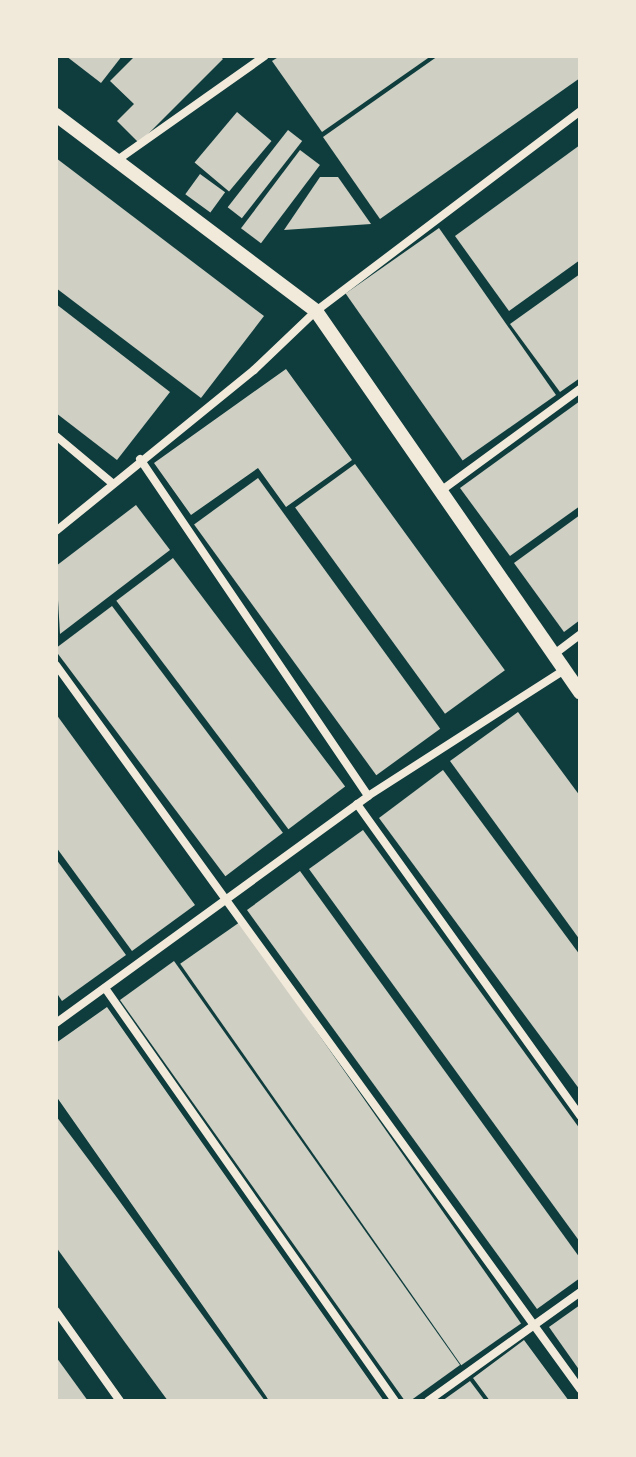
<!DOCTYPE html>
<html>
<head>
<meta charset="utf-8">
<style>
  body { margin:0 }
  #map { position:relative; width:636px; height:1457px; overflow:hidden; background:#0f3d3e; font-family:"Times New Roman",serif }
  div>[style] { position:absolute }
  .building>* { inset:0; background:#cfcfc3; transform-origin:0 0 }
  .minor>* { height:8px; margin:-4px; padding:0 4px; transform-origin:4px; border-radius:4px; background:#f1e9da }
  .tertiary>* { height:14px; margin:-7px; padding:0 7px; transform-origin:7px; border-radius:7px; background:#f1e9da }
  span { translate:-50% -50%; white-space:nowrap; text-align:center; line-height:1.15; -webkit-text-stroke:8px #f1e9da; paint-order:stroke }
  .frame { position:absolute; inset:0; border:58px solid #f1e9da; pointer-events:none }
</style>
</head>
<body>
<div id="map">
  <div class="building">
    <i style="clip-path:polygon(66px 56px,122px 56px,101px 83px)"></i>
    <i style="clip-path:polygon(135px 56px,220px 56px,223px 59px,139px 143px,117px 121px,134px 104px,110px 81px)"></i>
    <i style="clip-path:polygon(280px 56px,431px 56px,322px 132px,272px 61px)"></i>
    <i style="clip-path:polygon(438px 56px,580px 56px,580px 78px,380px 219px,323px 137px)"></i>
    <i style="left:237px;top:112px;width:45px;height:66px;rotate:40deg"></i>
    <i style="left:288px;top:130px;width:18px;height:98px;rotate:38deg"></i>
    <i style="clip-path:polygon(580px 145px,580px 260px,509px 311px,455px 236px)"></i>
    <i style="left:300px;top:150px;width:25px;height:98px;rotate:37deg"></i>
    <i style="clip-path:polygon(56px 158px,264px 316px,201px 398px,56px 288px)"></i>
    <i style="left:200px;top:174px;width:31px;height:25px;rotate:36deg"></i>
    <i style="clip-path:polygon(320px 177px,338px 177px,371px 224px,284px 230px)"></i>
    <i style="left:439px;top:228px;width:204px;height:114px;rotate:55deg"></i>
    <i style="clip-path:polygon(580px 274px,580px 378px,560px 392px,510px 324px)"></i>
    <i style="clip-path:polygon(56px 304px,170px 392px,117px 460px,56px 413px)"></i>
    <i style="clip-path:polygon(286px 369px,352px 460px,286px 507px,258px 468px,191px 515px,154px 463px)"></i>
    <i style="clip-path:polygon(580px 401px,580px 506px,510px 556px,460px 488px)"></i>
    <i style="left:355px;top:464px;width:255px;height:74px;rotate:54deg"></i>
    <i style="left:258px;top:478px;width:310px;height:79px;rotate:54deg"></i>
    <i style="clip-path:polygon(136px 505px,170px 550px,60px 634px,56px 566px)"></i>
    <i style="clip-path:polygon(580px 515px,580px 620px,564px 632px,514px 563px)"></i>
    <i style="left:173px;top:558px;width:286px;height:71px;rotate:53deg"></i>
    <i style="left:112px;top:606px;width:284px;height:72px;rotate:53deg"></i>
    <i style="clip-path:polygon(518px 712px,580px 796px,580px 940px,450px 761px)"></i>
    <i style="clip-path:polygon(56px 714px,195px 905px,132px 951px,56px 847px)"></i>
    <i style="clip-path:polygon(443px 770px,580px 955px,580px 1090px,379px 818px)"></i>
    <i style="clip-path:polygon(363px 830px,580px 1129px,580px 1242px,309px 869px)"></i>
    <i style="clip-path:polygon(56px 859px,126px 955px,62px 1001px,56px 992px)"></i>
    <i style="clip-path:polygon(300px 871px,580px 1258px,580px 1278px,537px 1309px,247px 910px)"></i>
    <i style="left:240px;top:922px;width:490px;height:73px;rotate:55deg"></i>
    <i style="clip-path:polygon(174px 961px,460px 1365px,410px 1401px,405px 1401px,120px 1000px)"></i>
    <i style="clip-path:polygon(107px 1007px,203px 1144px,384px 1401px,269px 1401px,266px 1396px,56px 1096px,56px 1043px)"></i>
    <i style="clip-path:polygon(56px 1116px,115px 1195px,265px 1401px,168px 1401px,124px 1341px,56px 1247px)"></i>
    <i style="clip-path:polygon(580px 1305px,580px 1371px,549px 1327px)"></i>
    <i style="clip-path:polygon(524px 1340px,549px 1374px,569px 1401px,490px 1401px,473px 1378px)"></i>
    <i style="clip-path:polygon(56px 1357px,59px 1361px,88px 1401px,56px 1401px)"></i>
    <i style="clip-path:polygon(470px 1381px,485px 1401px,442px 1401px)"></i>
  </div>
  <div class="minor">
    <i style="left:116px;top:161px;width:182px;rotate:-35.2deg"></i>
    <i style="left:56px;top:436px;width:73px;rotate:40deg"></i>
    <i style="left:140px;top:459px;width:407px;rotate:55.9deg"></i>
    <i style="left:442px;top:490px;width:171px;rotate:-36.2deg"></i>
    <i style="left:56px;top:531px;width:255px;rotate:-39.1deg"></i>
    <i style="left:254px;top:370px;width:86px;rotate:-43.6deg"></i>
    <i style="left:316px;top:311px;width:331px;rotate:-37.1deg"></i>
    <i style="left:553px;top:655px;width:34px;rotate:-37deg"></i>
    <i style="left:56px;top:665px;width:894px;rotate:54.1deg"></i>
    <i style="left:357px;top:804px;width:384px;rotate:54.4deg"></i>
    <i style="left:105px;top:988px;width:505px;rotate:54.92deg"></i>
    <i style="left:56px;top:1023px;width:386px;rotate:-36deg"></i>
    <i style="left:368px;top:796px;width:233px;rotate:-32.7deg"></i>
    <i style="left:56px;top:1311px;width:110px;rotate:54.6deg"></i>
    <i style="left:428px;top:1401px;width:187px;rotate:-35.6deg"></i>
  </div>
  <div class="tertiary">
    <i style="left:56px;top:115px;width:326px;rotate:37deg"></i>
    <i style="left:316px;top:311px;width:464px;rotate:55.3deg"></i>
  </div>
  <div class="frame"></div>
</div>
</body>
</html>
